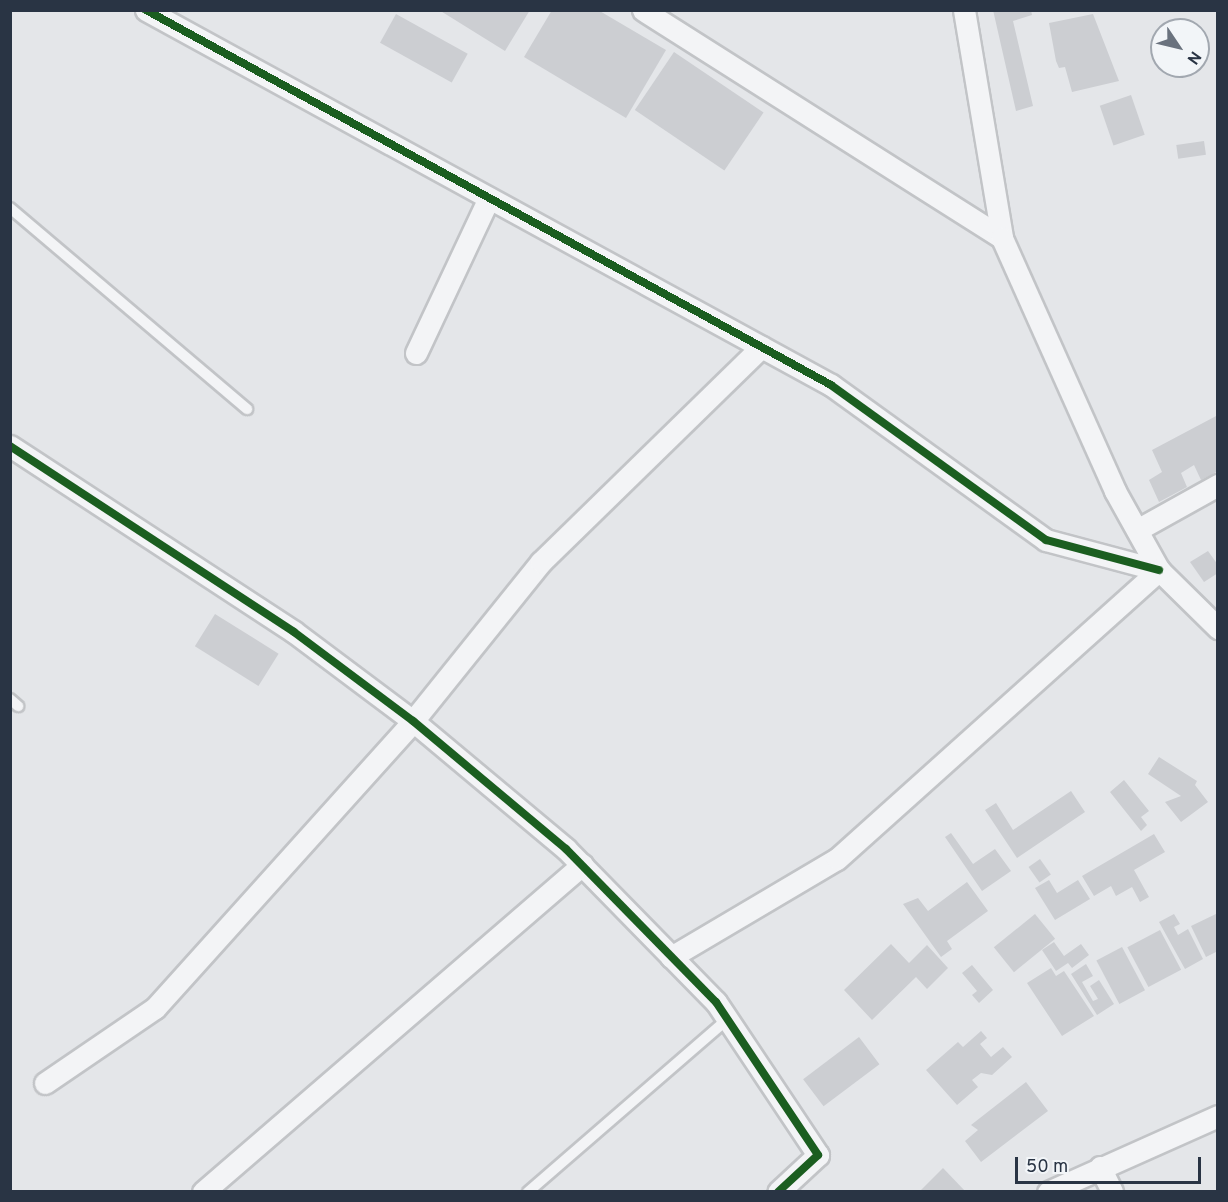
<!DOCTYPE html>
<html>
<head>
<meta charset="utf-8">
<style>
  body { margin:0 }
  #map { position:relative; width:1228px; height:1202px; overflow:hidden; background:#e4e6e9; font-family:Overpass,sans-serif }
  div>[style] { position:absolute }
  .building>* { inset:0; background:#ccced2; transform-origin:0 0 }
  .roads { filter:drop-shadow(2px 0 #c2c4c7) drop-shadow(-2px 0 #c2c4c7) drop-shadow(0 2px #c2c4c7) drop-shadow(0 -2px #c2c4c7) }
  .service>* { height:10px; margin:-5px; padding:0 5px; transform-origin:5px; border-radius:5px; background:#f3f4f6 }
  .minor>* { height:21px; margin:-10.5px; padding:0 10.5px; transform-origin:10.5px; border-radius:10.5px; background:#f3f4f6 }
  .cycleway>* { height:8px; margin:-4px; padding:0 4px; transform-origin:4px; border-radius:4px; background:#1b5e20 }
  span { translate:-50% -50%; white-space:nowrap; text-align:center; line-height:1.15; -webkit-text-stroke:4.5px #f2f5f8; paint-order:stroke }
  .frame { position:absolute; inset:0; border:12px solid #293444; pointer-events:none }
  .north { position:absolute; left:1150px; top:18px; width:60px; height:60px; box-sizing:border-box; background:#f2f5f8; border:2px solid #a2a8b0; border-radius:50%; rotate:125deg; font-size:16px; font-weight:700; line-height:24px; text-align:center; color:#293444 }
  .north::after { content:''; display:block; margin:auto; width:21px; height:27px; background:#6a727e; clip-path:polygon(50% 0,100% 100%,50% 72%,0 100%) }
  .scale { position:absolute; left:1015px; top:1157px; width:186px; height:27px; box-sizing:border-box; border:3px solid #293444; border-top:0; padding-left:8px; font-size:18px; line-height:21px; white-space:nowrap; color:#293444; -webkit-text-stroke:4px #f2f5f8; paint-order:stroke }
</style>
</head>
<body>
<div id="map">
  <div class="building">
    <i style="clip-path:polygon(439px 10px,530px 10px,505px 51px)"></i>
    <i style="clip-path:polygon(552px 10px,598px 10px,666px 50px,626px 118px,524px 57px)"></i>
    <i style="clip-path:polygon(993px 10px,1031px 10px,1032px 15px,1013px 21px,1033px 106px,1016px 111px)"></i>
    <i style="left:396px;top:14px;width:82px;height:33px;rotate:29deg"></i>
    <i style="clip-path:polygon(1093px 14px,1119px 81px,1072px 92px,1065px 67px,1059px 68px,1056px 61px,1049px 23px)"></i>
    <i style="left:674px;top:52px;width:108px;height:70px;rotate:34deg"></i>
    <i style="left:1131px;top:95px;width:42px;height:33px;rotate:71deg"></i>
    <i style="left:1204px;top:141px;width:14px;height:28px;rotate:82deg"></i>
    <i style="clip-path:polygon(1218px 415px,1218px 471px,1201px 480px,1194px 465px,1181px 473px,1187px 487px,1159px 502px,1149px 480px,1162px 472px,1152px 450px)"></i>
    <i style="clip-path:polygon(1208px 551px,1218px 565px,1218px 573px,1204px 582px,1190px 562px)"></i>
    <i style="left:215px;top:614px;width:75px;height:38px;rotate:32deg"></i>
    <i style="clip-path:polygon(1159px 757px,1197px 781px,1195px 785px,1208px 802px,1181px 822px,1165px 802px,1181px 796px,1148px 774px)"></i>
    <i style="clip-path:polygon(1124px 780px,1149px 811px,1141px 817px,1147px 825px,1141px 831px,1110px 792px)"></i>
    <i style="clip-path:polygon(1071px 791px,1085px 812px,1017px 858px,985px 810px,996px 803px,1013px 830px)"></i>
    <i style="clip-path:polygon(951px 833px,973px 864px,995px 849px,1011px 871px,982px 891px,945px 837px)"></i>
    <i style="clip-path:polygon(1154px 834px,1165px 852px,1134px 870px,1149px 897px,1140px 902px,1132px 887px,1116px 896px,1111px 886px,1094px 896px,1082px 876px)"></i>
    <i style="left:1040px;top:859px;width:19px;height:14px;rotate:55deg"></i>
    <i style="clip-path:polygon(1049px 880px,1057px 893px,1078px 880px,1090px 899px,1055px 920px,1035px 888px)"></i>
    <i style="clip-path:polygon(967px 882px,988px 911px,947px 941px,952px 949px,941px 957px,903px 904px,918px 898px,928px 911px)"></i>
    <i style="clip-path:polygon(1218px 913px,1218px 951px,1206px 957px,1191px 926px)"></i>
    <i style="left:1035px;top:914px;width:32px;height:53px;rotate:51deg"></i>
    <i style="clip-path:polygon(1174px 914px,1180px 924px,1174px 927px,1178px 935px,1188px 929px,1203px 959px,1185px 969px,1159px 922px)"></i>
    <i style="left:1160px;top:930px;width:45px;height:37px;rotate:62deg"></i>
    <i style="clip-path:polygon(1054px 942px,1064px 956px,1081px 944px,1089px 955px,1072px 968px,1068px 963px,1056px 971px,1042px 950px)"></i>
    <i style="clip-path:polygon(891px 944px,909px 963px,927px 945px,948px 968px,927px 989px,916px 977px,872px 1020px,844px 990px)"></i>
    <i style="left:1122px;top:947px;width:49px;height:29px;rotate:62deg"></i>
    <i style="clip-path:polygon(1086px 964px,1093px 976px,1082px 982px,1093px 1001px,1098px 999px,1090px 986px,1099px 980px,1114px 1004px,1097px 1015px,1071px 974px)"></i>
    <i style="clip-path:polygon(972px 965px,993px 990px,979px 1003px,972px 995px,977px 991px,962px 973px)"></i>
    <i style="clip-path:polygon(1051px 968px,1056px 976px,1064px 971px,1094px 1016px,1062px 1036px,1027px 983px)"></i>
    <i style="clip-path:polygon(981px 1031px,987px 1038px,980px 1044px,991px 1057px,1003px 1047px,1012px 1057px,992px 1075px,981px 1073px,972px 1080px,978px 1087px,957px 1105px,926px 1070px,958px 1042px,963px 1047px)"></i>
    <i style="left:859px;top:1037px;width:34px;height:70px;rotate:53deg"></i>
    <i style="clip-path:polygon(1026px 1082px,1048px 1111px,981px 1162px,965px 1141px,978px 1130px,971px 1125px)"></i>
    <i style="clip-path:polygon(943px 1168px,966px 1192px,919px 1192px)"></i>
  </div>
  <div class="roads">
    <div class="service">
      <i style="left:10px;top:208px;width:311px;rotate:40.3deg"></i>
      <i style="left:10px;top:699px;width:11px;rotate:41deg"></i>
      <i style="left:528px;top:1192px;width:264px;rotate:-40.9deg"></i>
    </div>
    <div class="minor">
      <i style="left:146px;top:10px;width:781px;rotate:28.7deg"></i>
      <i style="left:831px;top:385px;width:265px;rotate:35.8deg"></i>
      <i style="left:1046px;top:540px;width:117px;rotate:14.9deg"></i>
      <i style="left:643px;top:10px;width:425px;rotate:32.4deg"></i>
      <i style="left:964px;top:10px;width:231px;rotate:80.5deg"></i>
      <i style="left:1002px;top:238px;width:277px;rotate:65.9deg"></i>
      <i style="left:1115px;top:491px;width:90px;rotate:60.9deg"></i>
      <i style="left:1159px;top:570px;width:83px;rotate:44.5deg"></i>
      <i style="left:416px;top:353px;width:171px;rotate:-64.8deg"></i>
      <i style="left:10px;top:446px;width:339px;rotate:33.2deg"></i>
      <i style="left:294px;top:632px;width:149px;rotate:36.8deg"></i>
      <i style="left:413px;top:721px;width:199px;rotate:39.9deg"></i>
      <i style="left:566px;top:849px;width:214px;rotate:45.6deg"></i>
      <i style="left:716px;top:1002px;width:184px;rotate:56.3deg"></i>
      <i style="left:818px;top:1155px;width:54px;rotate:137.2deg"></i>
      <i style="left:1137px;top:530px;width:93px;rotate:-29.1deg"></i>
      <i style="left:671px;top:957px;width:193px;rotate:-30.6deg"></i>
      <i style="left:837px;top:859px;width:433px;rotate:-41.9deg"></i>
      <i style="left:45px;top:1083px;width:133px;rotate:-34.3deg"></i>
      <i style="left:155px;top:1008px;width:386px;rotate:-48deg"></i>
      <i style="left:413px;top:721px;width:204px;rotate:-51.2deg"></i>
      <i style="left:541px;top:562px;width:308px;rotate:-44.3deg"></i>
      <i style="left:1100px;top:1167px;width:28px;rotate:64deg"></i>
      <i style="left:203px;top:1192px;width:501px;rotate:-40.79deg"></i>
      <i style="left:1048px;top:1192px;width:186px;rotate:-24.1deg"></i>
    </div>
  </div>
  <div class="cycleway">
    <i style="left:146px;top:10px;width:781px;rotate:28.7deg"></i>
    <i style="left:831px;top:385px;width:265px;rotate:35.8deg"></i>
    <i style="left:1046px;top:540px;width:117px;rotate:14.9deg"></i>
    <i style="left:10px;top:446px;width:339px;rotate:33.2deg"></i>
    <i style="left:294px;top:632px;width:149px;rotate:36.8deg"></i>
    <i style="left:413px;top:721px;width:199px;rotate:39.9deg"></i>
    <i style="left:566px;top:849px;width:214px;rotate:45.6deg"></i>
    <i style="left:716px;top:1002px;width:184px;rotate:56.3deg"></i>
    <i style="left:818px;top:1155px;width:54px;rotate:137.2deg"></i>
  </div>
  <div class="frame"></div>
  <div class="north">N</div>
  <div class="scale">50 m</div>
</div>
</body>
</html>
